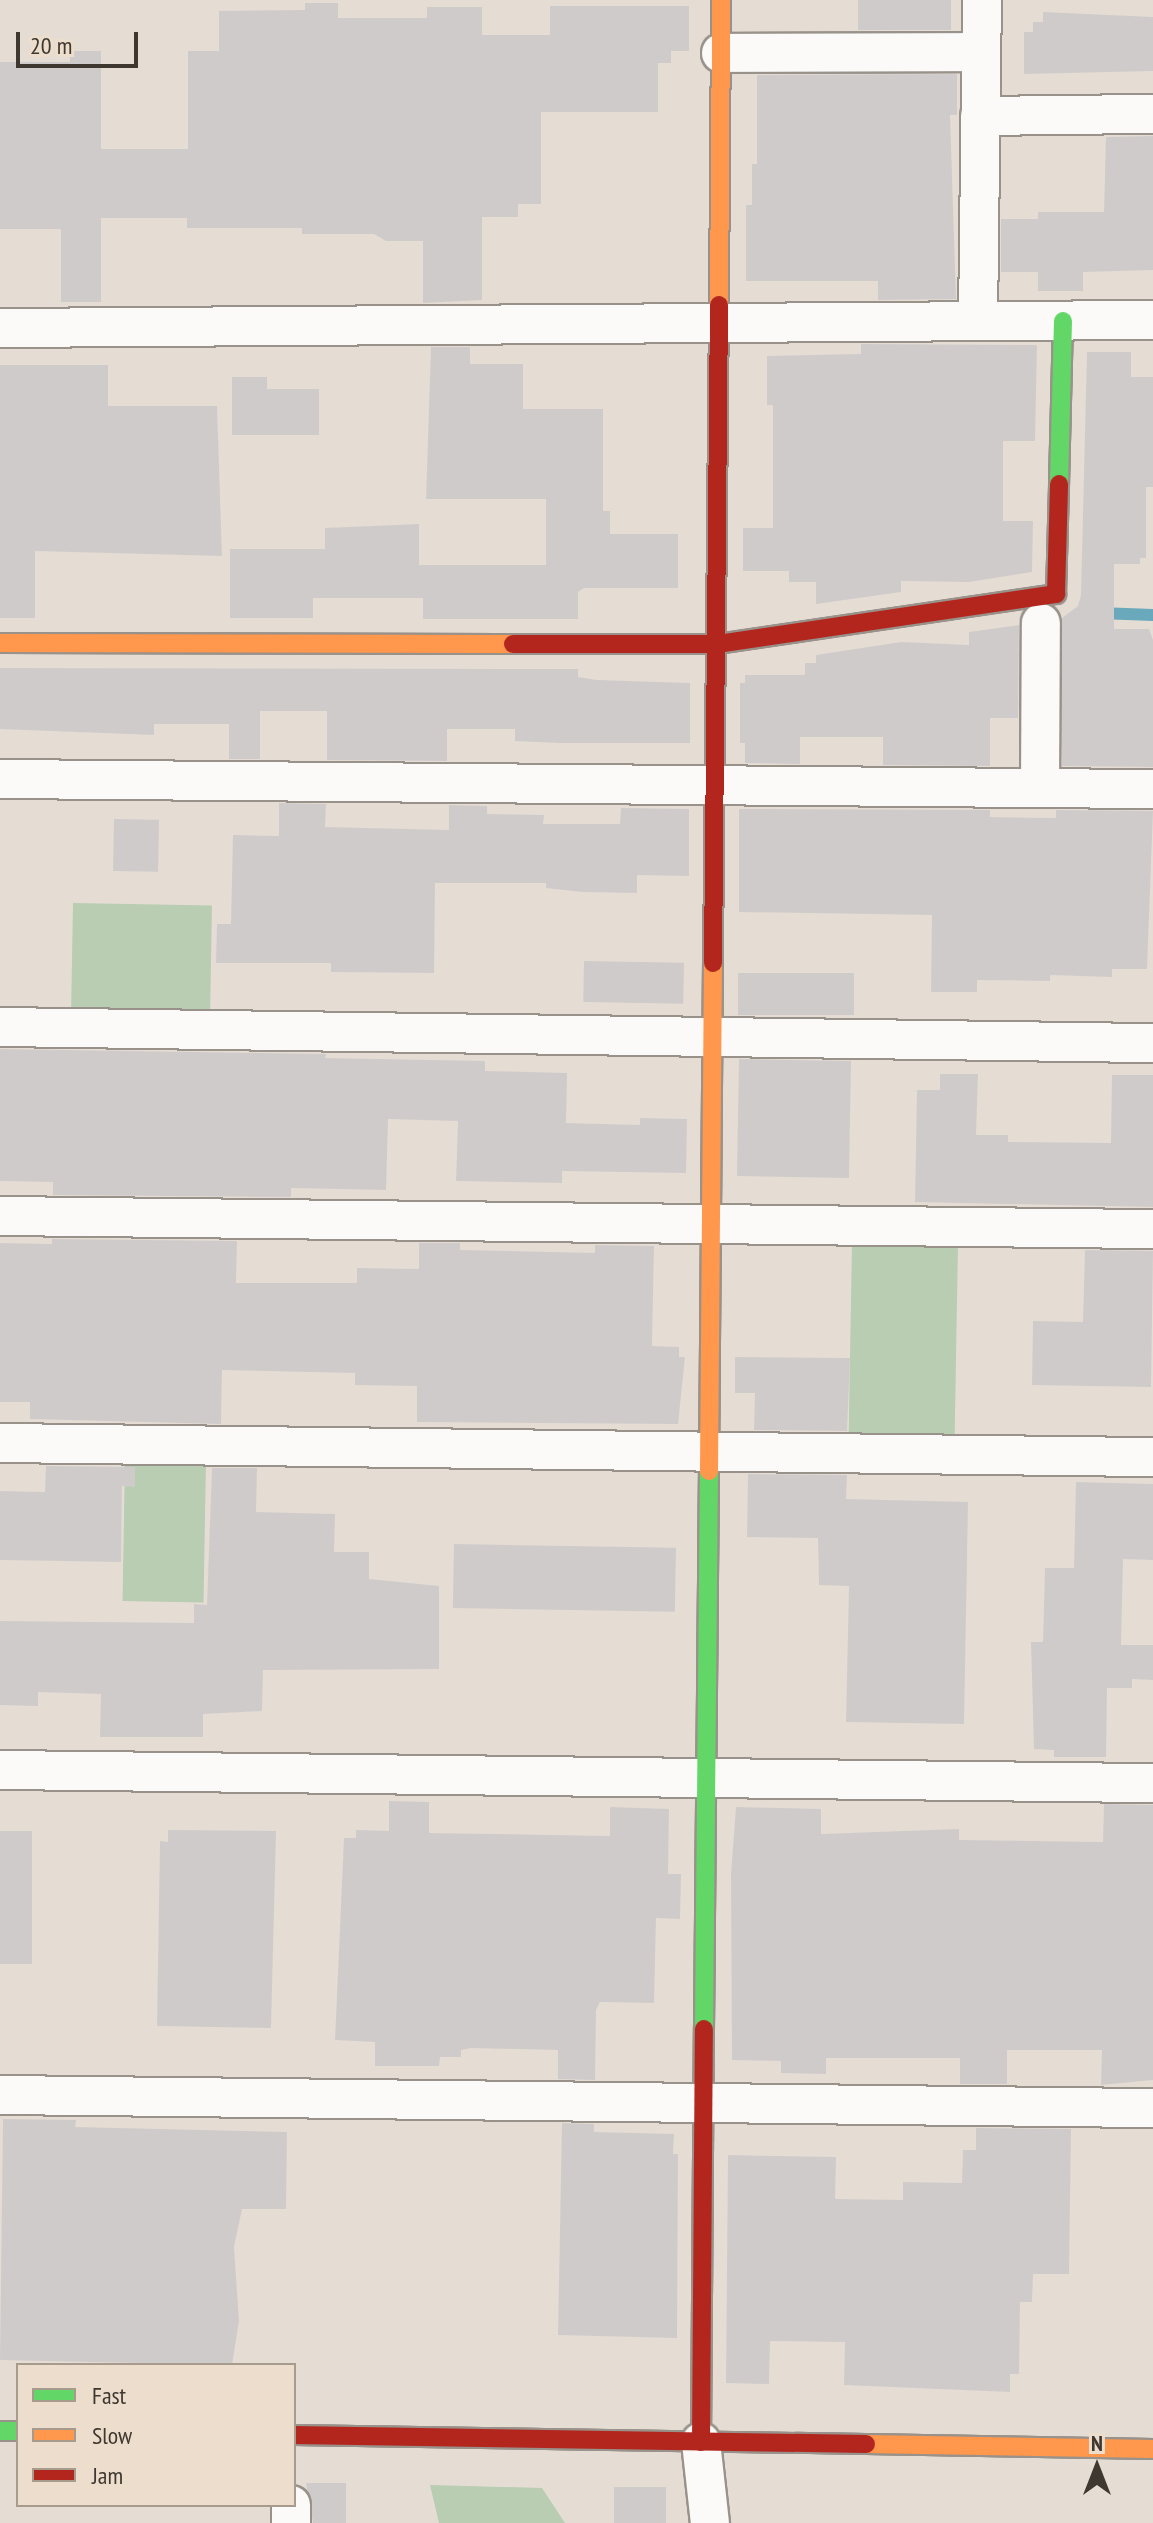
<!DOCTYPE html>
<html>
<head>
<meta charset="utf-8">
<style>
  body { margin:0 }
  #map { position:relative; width:1153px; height:2523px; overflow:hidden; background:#e5ddd4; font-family:"PT Sans Narrow",sans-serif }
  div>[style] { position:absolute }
  .green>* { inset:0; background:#b8cdb1; transform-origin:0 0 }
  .stream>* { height:12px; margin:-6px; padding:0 6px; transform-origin:6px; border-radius:6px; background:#6aa8bc }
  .building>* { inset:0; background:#d0cbcb; transform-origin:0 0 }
  .roads { filter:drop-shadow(2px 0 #99928b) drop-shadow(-2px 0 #99928b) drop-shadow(0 2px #99928b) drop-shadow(0 -2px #99928b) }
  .street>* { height:38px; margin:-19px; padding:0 19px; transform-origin:19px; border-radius:19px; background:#fbfaf9 }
  .fast>* { height:18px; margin:-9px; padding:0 9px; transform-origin:9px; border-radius:9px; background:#63d668 }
  .slow>* { height:18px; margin:-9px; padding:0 9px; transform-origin:9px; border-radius:9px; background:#ff974d }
  .jam>* { height:18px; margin:-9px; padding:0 9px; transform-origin:9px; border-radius:9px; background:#b3261e }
  span { translate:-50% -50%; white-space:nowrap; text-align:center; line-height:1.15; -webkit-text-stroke:7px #edddcc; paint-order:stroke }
  .legend { position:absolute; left:16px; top:2363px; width:280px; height:144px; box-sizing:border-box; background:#edddcc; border:2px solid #a79b8e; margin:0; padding:10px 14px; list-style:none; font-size:24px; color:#3e3831 }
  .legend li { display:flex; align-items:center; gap:16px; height:40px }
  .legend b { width:40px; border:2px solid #a79b8e }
  .north { position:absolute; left:1057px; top:2427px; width:80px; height:80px; -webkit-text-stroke:6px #edddcc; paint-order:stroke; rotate:0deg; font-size:22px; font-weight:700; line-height:32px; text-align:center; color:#3e3831 }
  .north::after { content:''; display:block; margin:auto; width:28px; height:36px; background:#3e3831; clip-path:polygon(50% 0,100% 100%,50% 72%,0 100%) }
  .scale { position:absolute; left:16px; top:32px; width:122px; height:36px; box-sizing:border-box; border:4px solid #3e3831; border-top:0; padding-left:10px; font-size:24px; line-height:28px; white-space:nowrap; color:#3e3831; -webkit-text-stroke:6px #edddcc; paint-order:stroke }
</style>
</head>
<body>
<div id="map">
  <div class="green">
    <i style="left:73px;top:903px;width:139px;height:105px;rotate:1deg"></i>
    <i style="left:852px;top:1243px;width:106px;height:195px;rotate:1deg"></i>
    <i style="left:125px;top:1459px;width:81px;height:142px;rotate:1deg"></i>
    <i style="clip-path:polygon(430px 2485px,542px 2488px,565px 2523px,439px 2523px)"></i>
  </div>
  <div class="stream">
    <i style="left:1099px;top:613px;width:54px;rotate:2.1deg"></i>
  </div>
  <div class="building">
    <i style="left:858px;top:0;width:93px;height:30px"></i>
    <i style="clip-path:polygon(305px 3px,338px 3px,338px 18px,427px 18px,427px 7px,482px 7px,482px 35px,550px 35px,550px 6px,689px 6px,689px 51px,671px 51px,671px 63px,658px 63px,658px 112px,541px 112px,541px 204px,518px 204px,518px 217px,482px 217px,482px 300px,423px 303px,423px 241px,386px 241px,374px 234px,302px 234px,302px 228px,187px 228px,187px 218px,101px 218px,101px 302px,61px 302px,61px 229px,0 229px,0 62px,70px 62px,70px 51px,101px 51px,101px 149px,188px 149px,188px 51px,219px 51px,219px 11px,305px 10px)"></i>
    <i style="clip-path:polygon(1043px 12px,1153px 17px,1153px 71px,1024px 74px,1024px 32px,1033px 32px,1033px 22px,1043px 22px)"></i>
    <i style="clip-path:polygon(957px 74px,957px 115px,950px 115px,956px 299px,878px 300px,878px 281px,746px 281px,746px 205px,752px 205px,752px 164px,757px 164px,757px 75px)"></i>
    <i style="clip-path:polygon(1153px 136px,1153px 270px,1083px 272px,1083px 291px,1038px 291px,1038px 272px,1001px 272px,1001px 219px,1038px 219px,1038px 212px,1104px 212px,1106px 137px)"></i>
    <i style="clip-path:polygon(861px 344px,1037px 345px,1035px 441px,1003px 441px,1003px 521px,1033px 521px,1032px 572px,969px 582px,901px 581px,901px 592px,816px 604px,816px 582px,789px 582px,789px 571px,743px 571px,743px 528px,773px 528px,773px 405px,767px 405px,767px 356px,861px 354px)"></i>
    <i style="clip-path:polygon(431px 347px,470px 347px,470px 364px,523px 364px,523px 409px,603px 409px,603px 511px,610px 511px,610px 534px,678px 534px,678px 588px,584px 588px,578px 592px,578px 619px,423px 619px,423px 598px,313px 598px,313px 618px,230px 618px,230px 549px,325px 549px,325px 528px,419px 524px,419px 565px,546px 565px,546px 499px,426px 499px)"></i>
    <i style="clip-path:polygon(1087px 352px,1131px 352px,1131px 377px,1153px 377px,1153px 487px,1146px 487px,1146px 558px,1140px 558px,1140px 564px,1114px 564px,1114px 629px,1149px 629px,1153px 640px,1153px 767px,1062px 766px,1062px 618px,1078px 606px,1081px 595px)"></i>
    <i style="clip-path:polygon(0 365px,108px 365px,108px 406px,217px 406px,222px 556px,35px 551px,35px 618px,0 618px)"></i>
    <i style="clip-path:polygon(232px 377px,267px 377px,267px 389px,319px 389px,319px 435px,232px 435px)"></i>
    <i style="clip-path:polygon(1019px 625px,1018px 718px,990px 718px,990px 766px,883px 765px,883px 737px,800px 737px,800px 764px,745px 763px,745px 743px,740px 743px,740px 683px,745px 683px,745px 675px,805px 675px,805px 663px,816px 663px,816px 655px,901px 642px,969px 645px,969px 632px)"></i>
    <i style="clip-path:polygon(0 668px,578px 669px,578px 677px,597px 680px,690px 683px,690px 743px,559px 743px,515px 741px,515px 729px,447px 729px,447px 761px,327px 760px,327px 711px,260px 711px,260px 759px,229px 759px,229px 724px,154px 724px,154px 735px,0 729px)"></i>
    <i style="clip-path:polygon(279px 803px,326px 804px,325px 827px,449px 830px,449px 805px,487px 806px,487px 814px,544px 815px,543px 824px,620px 824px,621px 808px,689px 809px,689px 876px,637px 875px,637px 893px,582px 892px,546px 888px,546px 883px,435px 883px,434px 973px,331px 972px,331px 963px,216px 963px,217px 924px,231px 924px,233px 835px,279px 836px)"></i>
    <i style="clip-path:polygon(739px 809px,990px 810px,990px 817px,1056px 818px,1056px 810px,1153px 811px,1147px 969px,1112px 969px,1112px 977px,1050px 975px,1050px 981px,977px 980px,977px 992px,931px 992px,932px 915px,739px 912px)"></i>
    <i style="left:114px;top:819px;width:45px;height:52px;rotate:1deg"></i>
    <i style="left:584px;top:961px;width:100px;height:41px;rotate:1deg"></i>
    <i style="left:738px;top:973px;width:116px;height:42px"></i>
    <i style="clip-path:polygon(0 1049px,326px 1054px,325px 1058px,485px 1061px,485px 1071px,567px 1073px,566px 1123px,640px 1125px,640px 1118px,687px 1119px,686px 1173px,562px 1171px,562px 1183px,456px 1181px,458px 1121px,388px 1119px,386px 1190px,291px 1188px,291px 1197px,53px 1195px,53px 1182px,0 1181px)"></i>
    <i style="left:739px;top:1059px;width:112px;height:117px;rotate:1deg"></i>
    <i style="clip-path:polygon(940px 1074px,978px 1074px,976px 1135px,1008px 1135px,1008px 1142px,1111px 1143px,1112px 1075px,1153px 1075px,1153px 1207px,915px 1202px,917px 1090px,940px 1090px)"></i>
    <i style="clip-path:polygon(52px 1239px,237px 1241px,236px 1283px,357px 1283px,357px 1268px,419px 1269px,419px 1243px,460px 1243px,460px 1250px,595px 1253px,595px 1245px,654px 1246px,652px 1346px,679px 1347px,679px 1357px,685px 1357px,678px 1424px,417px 1422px,417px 1386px,355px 1385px,355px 1373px,222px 1370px,221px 1424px,30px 1419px,30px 1402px,0 1402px,0 1243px,52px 1244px)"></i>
    <i style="clip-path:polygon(1085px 1250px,1153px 1251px,1151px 1387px,1032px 1385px,1033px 1321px,1083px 1322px)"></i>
    <i style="clip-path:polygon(735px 1357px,850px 1358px,847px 1431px,754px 1430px,755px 1393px,735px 1393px)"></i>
    <i style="clip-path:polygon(46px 1466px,135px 1467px,135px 1487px,122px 1486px,121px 1562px,0 1560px,0 1491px,45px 1492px)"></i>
    <i style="clip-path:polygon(212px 1468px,257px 1468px,256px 1512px,335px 1514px,334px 1552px,369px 1552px,369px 1579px,439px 1586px,439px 1669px,263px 1670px,262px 1711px,203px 1714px,203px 1737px,100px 1737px,101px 1694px,38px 1692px,38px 1706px,0 1705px,0 1621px,194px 1623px,194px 1604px,207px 1605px)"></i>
    <i style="clip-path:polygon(748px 1474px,847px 1475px,846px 1499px,968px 1502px,964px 1724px,846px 1722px,849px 1586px,819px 1585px,818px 1538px,747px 1537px)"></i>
    <i style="clip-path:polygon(1076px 1482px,1153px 1484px,1153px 1560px,1123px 1559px,1121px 1645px,1153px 1645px,1153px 1680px,1132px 1679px,1132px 1688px,1107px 1688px,1106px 1757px,1054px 1757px,1054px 1750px,1034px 1749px,1031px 1642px,1043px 1642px,1045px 1568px,1074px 1568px)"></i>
    <i style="left:454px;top:1544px;width:222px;height:64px;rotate:1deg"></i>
    <i style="clip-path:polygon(389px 1801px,429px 1802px,429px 1833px,610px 1836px,610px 1807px,669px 1809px,668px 1874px,681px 1874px,680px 1919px,656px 1918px,654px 2003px,600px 2002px,596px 2010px,595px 2080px,558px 2079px,558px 2050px,471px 2048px,461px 2050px,461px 2057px,440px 2057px,439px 2066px,375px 2066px,375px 2042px,335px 2040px,344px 1838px,356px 1838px,356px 1830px,389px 1831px)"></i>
    <i style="clip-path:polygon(1104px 1804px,1153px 1805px,1153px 2080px,1101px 2085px,1102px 2050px,1007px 2050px,1007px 2084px,960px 2084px,960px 2058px,826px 2058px,826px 2074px,781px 2073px,781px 2061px,732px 2060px,731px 1874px,736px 1807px,821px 1809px,821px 1834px,959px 1829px,959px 1840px,1103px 1842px)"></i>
    <i style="clip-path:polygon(168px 1830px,276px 1831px,271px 2028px,157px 2026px,160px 1841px,168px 1842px)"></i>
    <i style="left:0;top:1831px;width:32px;height:133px"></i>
    <i style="clip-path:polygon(3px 2119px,76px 2120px,75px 2127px,287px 2132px,286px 2209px,242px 2209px,234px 2247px,239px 2321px,232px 2365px,0 2360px)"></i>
    <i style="clip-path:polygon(562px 2123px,594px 2124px,594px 2132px,674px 2134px,673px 2154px,678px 2154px,677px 2338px,558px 2335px)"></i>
    <i style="clip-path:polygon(976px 2128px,1071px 2129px,1069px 2274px,1033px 2274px,1032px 2302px,1020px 2302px,1019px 2374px,1010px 2374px,1010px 2392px,844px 2385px,845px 2342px,770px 2341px,769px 2384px,726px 2383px,728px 2155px,836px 2157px,835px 2199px,903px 2200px,903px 2182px,962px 2183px,963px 2150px,976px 2150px)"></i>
    <i style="clip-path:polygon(306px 2483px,346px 2483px,346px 2523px,313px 2523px)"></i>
    <i style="left:614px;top:2487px;width:52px;height:36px"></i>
  </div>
  <div class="roads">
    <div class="street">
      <i style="left:721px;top:53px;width:260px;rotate:-0.2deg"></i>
      <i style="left:980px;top:116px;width:173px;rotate:-0.7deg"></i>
      <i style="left:978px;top:321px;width:321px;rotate:-89.3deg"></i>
      <i style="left:0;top:328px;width:1153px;rotate:-0.4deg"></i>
      <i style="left:0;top:779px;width:1153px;rotate:0.5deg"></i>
      <i style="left:1040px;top:788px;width:165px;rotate:-89.7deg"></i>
      <i style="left:0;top:1027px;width:1153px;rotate:0.8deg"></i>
      <i style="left:0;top:1216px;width:1153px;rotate:0.65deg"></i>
      <i style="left:0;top:1443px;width:1153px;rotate:0.7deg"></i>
      <i style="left:0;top:1770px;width:1153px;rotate:0.65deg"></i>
      <i style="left:0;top:2095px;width:1153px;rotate:0.65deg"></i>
      <i style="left:701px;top:2442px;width:81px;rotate:83.7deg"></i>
      <i style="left:291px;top:2523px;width:18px;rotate:-90deg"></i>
    </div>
    <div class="fast">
      <i style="left:1059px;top:484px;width:163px;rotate:-88.6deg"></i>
      <i style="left:704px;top:2029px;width:558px;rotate:-89.49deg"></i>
      <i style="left:0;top:2431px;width:18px"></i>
    </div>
    <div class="slow">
      <i style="left:719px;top:305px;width:305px;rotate:-89.6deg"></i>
      <i style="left:0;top:643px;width:513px;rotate:0.11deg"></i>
      <i style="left:709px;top:1471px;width:508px;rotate:-89.55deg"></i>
      <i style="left:866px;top:2444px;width:287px;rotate:1deg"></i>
    </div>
    <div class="jam">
      <i style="left:513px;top:644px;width:204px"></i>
      <i style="left:717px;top:644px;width:343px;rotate:-8.4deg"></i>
      <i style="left:1056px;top:594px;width:110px;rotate:-88.4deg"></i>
      <i style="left:713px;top:963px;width:658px;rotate:-89.48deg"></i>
      <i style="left:294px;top:2435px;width:572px;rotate:0.9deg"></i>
      <i style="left:701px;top:2442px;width:413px;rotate:-89.6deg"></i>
    </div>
  </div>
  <ul class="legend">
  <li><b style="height:10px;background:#63d668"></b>Fast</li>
  <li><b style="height:10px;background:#ff974d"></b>Slow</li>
  <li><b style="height:10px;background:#b3261e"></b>Jam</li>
  </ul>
  <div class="north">N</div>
  <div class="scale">20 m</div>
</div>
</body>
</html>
